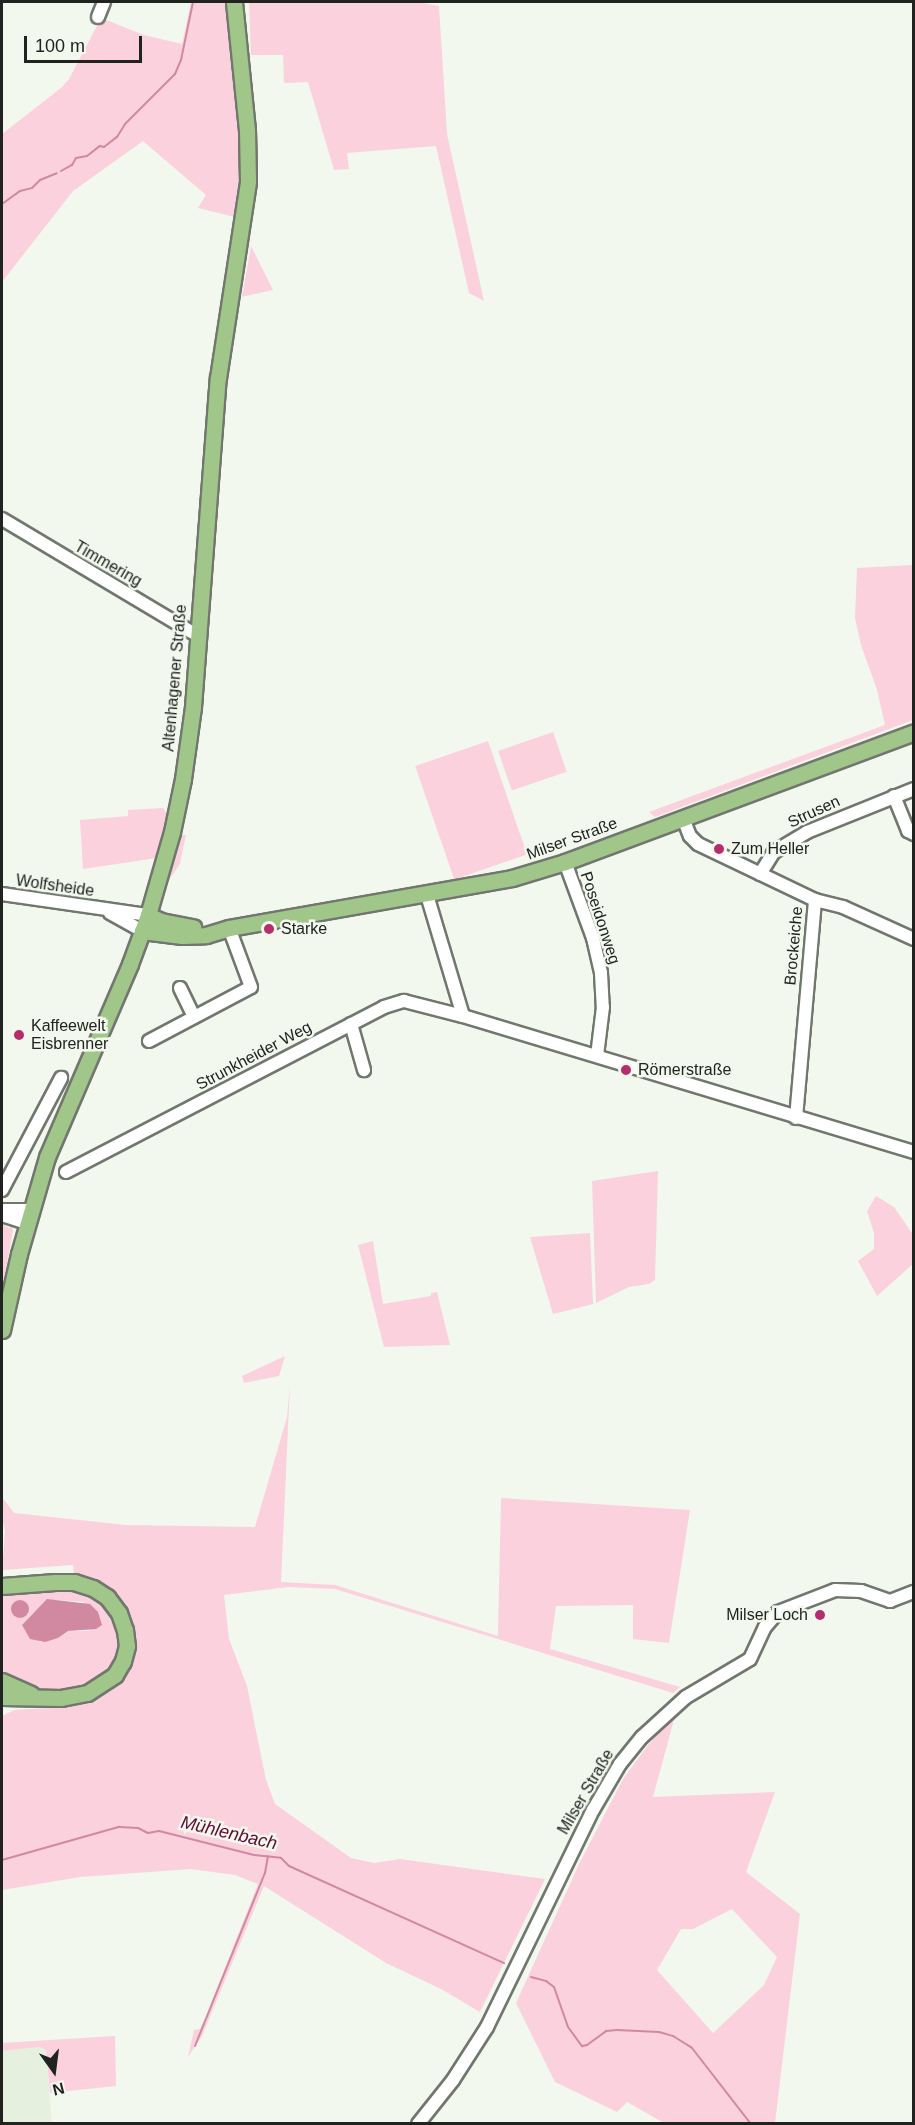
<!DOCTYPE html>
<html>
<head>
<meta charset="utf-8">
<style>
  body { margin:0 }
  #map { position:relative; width:915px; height:2125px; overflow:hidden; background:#f2f8ee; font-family:Helvetica,sans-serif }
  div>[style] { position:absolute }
  .built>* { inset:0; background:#e5f0df }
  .green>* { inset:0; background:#fbd1de; transform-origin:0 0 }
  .water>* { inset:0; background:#d189a2 }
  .round { border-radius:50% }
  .stream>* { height:2px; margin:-1px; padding:0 1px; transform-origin:1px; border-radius:1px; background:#d189a2 }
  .roads { filter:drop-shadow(2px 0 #71776e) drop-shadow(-2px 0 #71776e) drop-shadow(0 2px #71776e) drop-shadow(0 -2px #71776e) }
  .minor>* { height:12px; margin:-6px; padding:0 6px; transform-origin:6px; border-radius:6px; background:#fff }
  .major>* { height:15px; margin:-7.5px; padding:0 7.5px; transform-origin:7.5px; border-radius:7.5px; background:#a1c68a }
  .dots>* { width:16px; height:16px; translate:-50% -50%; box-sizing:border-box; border:3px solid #f2f8ee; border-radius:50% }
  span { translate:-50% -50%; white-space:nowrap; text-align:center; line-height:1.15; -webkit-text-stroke:5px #f2f8ee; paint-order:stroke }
  .street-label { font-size:16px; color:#20231f }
  .poi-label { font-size:16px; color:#20231f }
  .left { translate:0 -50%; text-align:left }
  .right { translate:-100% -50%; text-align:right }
  .water-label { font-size:18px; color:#610b36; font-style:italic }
  .frame { position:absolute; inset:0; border:3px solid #20231f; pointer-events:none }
  .north { position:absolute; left:24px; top:2041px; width:60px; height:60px; -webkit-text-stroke:4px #f2f8ee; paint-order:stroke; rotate:166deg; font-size:16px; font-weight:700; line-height:24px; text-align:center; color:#20231f }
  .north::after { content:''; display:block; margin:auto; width:21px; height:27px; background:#20231f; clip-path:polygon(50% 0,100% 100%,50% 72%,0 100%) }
  .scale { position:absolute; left:24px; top:36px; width:118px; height:27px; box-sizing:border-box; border:3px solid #20231f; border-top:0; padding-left:8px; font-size:18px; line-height:21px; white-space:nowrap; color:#20231f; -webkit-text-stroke:4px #f2f8ee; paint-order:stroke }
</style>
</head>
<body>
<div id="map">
  <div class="built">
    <i style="clip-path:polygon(40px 2047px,46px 2050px,52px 2123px,2px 2124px,2px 2051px)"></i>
  </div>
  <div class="green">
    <i style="clip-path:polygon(191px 2px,228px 2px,244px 152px,239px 218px,198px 208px,206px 195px,143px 141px,73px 191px,2px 282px,2px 134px,61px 88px,69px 79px,101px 18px,144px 35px,182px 44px)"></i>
    <i style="clip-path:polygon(249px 2px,417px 2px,439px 6px,447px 134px,484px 301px,469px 293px,436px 146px,347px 153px,349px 169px,334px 170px,308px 82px,284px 83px,283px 55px,251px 55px)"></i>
    <i style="clip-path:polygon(251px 246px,273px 290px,242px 297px)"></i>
    <i style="clip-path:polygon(913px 565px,913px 720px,655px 817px,649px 812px,885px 725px,877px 690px,861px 645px,855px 618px,857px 568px)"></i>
    <i style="left:553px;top:732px;width:42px;height:58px;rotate:71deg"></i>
    <i style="left:488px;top:741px;width:120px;height:77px;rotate:71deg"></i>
    <i style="clip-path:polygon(163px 808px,168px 815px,157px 858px,83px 869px,80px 820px,128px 816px,128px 810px)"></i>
    <i style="clip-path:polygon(178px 835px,186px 835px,183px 849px,180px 864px,166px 884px)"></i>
    <i style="clip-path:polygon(658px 1171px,655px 1280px,649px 1284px,629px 1287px,596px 1303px,592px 1181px)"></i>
    <i style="clip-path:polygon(876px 1196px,894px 1207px,914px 1236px,913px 1264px,877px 1296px,858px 1261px,874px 1249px,874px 1233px,867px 1211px)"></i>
    <i style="clip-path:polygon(2px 1224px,9px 1228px,12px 1226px,13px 1231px,2px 1289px)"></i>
    <i style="clip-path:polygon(590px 1233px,593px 1304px,553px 1314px,530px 1237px)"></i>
    <i style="clip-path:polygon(373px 1241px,383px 1304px,431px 1296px,431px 1293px,437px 1292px,450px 1345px,384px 1347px,358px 1245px)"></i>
    <i style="clip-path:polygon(285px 1356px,279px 1376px,244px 1383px,242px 1376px)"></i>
    <i style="clip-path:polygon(290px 1384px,281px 1582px,335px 1585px,498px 1636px,501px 1498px,690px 1510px,669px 1643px,633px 1639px,633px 1605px,556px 1606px,550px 1649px,680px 1687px,673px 1693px,335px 1589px,288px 1587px,224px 1595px,229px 1639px,247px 1686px,266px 1780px,275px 1804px,351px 1858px,374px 1863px,400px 1859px,545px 1879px,480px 2012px,441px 1989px,386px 1963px,264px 1886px,202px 2036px,188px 2057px,194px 2030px,200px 2029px,206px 2016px,258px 1884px,235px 1875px,191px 1869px,80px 1877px,2px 1890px,2px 1716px,14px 1710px,65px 1707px,91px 1702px,123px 1678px,131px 1661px,134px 1643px,122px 1610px,74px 1577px,73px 1565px,2px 1570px,5px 1531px,2px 1518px,2px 1436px,2px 1497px,14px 1513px,126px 1525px,255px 1527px,287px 1417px)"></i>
    <i style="clip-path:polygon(evenodd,46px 1584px,95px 1592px,118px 1620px,117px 1656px,111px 1667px,86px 1685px,56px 1690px,31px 1690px,2px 1675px,2px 1591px,46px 1584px,58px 1600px,84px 1602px,89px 1631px,68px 1631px,58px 1638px,40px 1642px,22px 1625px,34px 1612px,58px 1600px)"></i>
    <i style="clip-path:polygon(evenodd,675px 1716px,653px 1797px,775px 1792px,746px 1872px,800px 1914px,775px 2123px,664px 2123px,627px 2102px,617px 2112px,555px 2082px,516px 2003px,580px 1862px,623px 1779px,648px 1745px,675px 1716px,732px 1909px,777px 1957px,764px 1985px,713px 2033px,657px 1970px,681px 1929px,693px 1929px,732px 1909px)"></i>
    <i style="clip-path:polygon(115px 2036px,116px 2086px,50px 2093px,46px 2050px,40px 2047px,2px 2051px,2px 2043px)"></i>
  </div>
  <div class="water">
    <i style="clip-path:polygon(47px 1599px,90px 1604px,98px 1612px,102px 1625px,96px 1629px,68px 1631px,58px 1638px,45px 1642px,30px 1639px,22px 1625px)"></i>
    <i class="round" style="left:11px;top:1600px;width:18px;height:18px"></i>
  </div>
  <div class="stream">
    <i style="left:61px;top:171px;width:13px;rotate:-29deg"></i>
    <i style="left:72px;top:165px;width:8px;rotate:-60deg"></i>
    <i style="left:76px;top:158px;width:11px;rotate:-10deg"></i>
    <i style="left:87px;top:156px;width:16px;rotate:-38deg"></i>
    <i style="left:100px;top:146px;width:4px;rotate:14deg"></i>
    <i style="left:104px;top:147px;width:16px;rotate:-38deg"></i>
    <i style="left:117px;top:137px;width:15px;rotate:-58deg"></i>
    <i style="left:125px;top:124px;width:71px;rotate:-45deg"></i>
    <i style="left:175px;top:74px;width:15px;rotate:-67deg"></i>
    <i style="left:181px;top:60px;width:59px;rotate:-78.3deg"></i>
    <i style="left:2px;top:204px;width:22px;rotate:-36deg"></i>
    <i style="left:20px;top:191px;width:12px;rotate:-14deg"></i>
    <i style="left:32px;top:188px;width:11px;rotate:-45deg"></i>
    <i style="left:40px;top:180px;width:18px;rotate:-22deg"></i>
    <i style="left:2px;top:1860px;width:122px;rotate:-15.8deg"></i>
    <i style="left:119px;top:1827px;width:19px;rotate:3deg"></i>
    <i style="left:138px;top:1828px;width:11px;rotate:27deg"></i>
    <i style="left:148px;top:1833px;width:11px;rotate:-10deg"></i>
    <i style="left:159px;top:1831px;width:98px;rotate:14.2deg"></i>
    <i style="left:254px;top:1855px;width:27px;rotate:6deg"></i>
    <i style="left:281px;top:1858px;width:11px;rotate:45deg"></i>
    <i style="left:289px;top:1866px;width:236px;rotate:24.3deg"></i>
    <i style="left:531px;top:1977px;width:16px;rotate:15deg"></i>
    <i style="left:546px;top:1981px;width:10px;rotate:37deg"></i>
    <i style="left:554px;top:1987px;width:42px;rotate:70.7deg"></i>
    <i style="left:568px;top:2027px;width:24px;rotate:54deg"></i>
    <i style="left:582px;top:2046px;width:5px;rotate:-11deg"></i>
    <i style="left:587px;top:2045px;width:24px;rotate:-36deg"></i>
    <i style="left:606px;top:2031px;width:11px;rotate:-5deg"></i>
    <i style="left:617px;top:2030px;width:42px;rotate:2.7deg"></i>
    <i style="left:659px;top:2032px;width:15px;rotate:16deg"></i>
    <i style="left:673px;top:2036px;width:22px;rotate:32deg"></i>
    <i style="left:692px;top:2048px;width:96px;rotate:52.2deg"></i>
    <i style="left:195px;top:2046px;width:187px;rotate:-68deg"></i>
    <i style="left:265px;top:1873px;width:17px;rotate:-80deg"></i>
  </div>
  <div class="roads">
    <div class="minor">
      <i style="left:98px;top:17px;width:16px;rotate:-68deg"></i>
      <i style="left:2px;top:519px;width:228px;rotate:30.8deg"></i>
      <i style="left:894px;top:796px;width:38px;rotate:68deg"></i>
      <i style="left:908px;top:831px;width:7px;rotate:27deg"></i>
      <i style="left:683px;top:818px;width:19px;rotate:69deg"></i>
      <i style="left:690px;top:836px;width:11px;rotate:45deg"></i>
      <i style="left:698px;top:844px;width:130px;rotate:25.6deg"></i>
      <i style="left:815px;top:900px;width:29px;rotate:14deg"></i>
      <i style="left:843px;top:907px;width:78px;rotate:24.3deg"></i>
      <i style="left:565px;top:862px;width:81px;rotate:69.8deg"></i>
      <i style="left:593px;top:938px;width:36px;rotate:77deg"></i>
      <i style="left:601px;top:973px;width:34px;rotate:87deg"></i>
      <i style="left:603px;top:1007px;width:49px;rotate:97deg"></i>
      <i style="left:760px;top:874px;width:26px;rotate:-58deg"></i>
      <i style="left:774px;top:852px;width:39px;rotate:-31deg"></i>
      <i style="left:807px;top:832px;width:115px;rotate:-21.9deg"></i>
      <i style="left:2px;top:894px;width:148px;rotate:8.2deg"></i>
      <i style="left:427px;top:895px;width:126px;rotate:73.4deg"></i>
      <i style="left:110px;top:913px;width:37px;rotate:29deg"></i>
      <i style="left:180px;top:988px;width:32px;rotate:64deg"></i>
      <i style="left:351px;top:1024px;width:48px;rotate:74.2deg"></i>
      <i style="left:149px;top:1041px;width:115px;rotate:-27.9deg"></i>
      <i style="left:251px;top:987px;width:63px;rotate:-110.4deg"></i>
      <i style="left:796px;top:1118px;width:219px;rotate:-85deg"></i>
      <i style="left:66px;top:1172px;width:358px;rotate:-27.4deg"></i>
      <i style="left:384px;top:1007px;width:21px;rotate:-17deg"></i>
      <i style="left:404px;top:1001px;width:61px;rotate:14.3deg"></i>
      <i style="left:463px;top:1016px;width:471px;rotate:16.8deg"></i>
      <i style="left:2px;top:1190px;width:127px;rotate:-62.2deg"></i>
      <i style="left:2px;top:1210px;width:29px"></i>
      <i style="left:2px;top:1215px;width:26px;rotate:18deg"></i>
      <i style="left:418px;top:2124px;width:56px;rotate:-51.5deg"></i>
      <i style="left:453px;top:2080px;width:63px;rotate:-57.3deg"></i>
      <i style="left:487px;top:2027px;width:242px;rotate:-64deg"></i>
      <i style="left:593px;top:1810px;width:53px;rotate:-59.6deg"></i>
      <i style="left:620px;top:1764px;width:35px;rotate:-51deg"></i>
      <i style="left:642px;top:1737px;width:59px;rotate:-42.3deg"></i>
      <i style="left:686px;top:1697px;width:74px;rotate:-30.7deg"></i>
      <i style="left:750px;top:1659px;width:35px;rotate:-65deg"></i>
      <i style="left:765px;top:1627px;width:20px;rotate:-49deg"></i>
      <i style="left:778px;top:1612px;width:61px;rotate:-21.1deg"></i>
      <i style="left:835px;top:1590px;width:26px;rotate:2deg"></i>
      <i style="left:861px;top:1591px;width:31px;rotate:19deg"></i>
      <i style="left:890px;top:1601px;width:26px;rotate:-21deg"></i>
    </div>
    <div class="major">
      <i style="left:148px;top:915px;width:14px;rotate:25deg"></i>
      <i style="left:161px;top:921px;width:33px;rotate:11deg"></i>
      <i style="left:142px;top:931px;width:40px;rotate:7.1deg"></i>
      <i style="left:182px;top:936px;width:24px;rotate:-2deg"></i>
      <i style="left:206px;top:935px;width:24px;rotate:-17deg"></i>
      <i style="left:229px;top:928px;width:287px;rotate:-10deg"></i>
      <i style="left:512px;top:878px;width:55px;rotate:-16.8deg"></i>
      <i style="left:565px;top:862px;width:372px;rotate:-20.4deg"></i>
      <i style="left:2px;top:1330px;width:78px;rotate:-77.4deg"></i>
      <i style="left:19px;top:1254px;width:101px;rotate:-73.9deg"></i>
      <i style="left:47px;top:1157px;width:210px;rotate:-66.7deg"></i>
      <i style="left:130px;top:964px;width:52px;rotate:-69.8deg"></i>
      <i style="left:148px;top:915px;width:86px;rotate:-73.9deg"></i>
      <i style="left:172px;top:832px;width:54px;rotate:-78.3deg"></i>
      <i style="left:183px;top:779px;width:73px;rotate:-82.1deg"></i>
      <i style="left:193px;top:707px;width:330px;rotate:-85.7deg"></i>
      <i style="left:218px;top:378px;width:199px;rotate:-81.3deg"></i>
      <i style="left:248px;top:181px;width:51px;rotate:-91.1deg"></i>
      <i style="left:247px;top:130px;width:129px;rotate:-95.8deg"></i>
      <i style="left:2px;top:1586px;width:53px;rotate:-4.3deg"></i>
      <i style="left:55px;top:1582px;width:19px"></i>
      <i style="left:74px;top:1582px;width:20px;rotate:18deg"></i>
      <i style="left:93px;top:1588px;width:17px;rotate:33deg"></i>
      <i style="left:107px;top:1597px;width:20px;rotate:53deg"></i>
      <i style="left:119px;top:1613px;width:18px;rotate:71deg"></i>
      <i style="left:125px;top:1630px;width:16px;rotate:83deg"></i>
      <i style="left:127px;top:1646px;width:16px;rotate:105deg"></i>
      <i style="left:123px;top:1661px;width:16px;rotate:120deg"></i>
      <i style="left:115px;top:1675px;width:33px;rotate:147deg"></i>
      <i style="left:87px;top:1693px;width:26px;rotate:169deg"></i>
      <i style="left:61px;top:1698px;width:59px;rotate:-179deg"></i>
      <i style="left:2px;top:1681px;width:32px;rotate:24deg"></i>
    </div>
  </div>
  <div class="dots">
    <i style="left:719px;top:849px;background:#b52d6c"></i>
    <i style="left:269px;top:929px;background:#b52d6c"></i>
    <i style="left:19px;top:1035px;background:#b52d6c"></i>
    <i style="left:626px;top:1070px;background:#b52d6c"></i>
    <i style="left:820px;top:1615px;background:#b52d6c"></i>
  </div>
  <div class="street-label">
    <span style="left:108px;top:564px;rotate:30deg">Timmering</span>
    <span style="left:175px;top:678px;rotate:-85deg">Altenhagener Straße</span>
    <span style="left:814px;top:812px;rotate:-25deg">Strusen</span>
    <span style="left:572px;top:839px;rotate:-20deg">Milser Straße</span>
    <span style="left:55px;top:886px;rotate:8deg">Wolfsheide</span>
    <span style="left:600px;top:918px;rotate:72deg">Poseidonweg</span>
    <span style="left:794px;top:946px;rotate:-85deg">Brockeiche</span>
    <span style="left:254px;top:1056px;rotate:-28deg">Strunkheider Weg</span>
    <span style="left:586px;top:1792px;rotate:-60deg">Milser Straße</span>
  </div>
  <div class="poi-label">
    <span class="left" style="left:731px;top:849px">Zum Heller</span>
    <span class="left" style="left:281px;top:929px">Starke</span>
    <span class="left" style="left:31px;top:1035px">Kaffeewelt<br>Eisbrenner</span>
    <span class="left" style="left:638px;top:1070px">Römerstraße</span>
    <span class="right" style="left:808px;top:1615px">Milser Loch</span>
  </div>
  <div class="water-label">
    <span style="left:229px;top:1833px;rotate:13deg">Mühlenbach</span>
  </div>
  <div class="frame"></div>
  <div class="north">N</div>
  <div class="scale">100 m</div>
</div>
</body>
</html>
